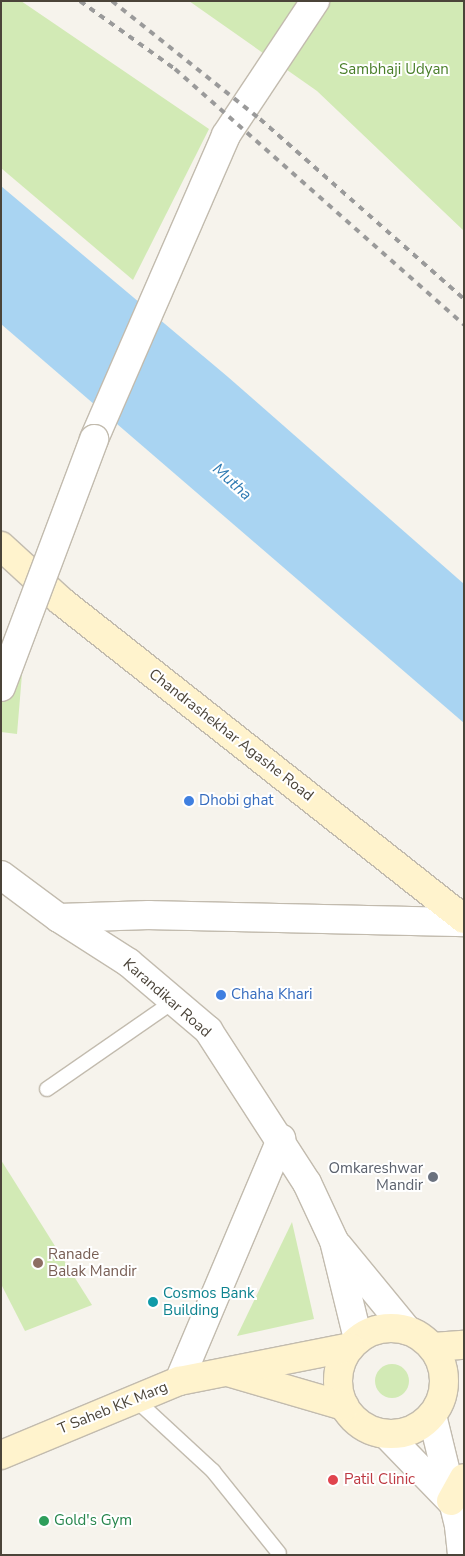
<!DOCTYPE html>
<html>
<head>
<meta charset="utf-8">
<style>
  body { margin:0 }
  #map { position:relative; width:465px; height:1556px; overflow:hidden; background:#f6f3ec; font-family:"Nunito Sans",sans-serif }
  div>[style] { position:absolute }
  .green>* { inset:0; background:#d2eab5 }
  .round { border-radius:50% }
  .water>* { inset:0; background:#a9d4f2 }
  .roads { filter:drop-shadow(1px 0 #c2bbae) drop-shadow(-1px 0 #c2bbae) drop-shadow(0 1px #c2bbae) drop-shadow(0 -1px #c2bbae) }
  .lane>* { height:14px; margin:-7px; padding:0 7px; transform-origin:7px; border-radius:7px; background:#fff }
  .street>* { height:28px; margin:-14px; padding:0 14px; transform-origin:14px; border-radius:14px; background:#fff }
  .secondary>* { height:28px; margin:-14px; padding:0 14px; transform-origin:14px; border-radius:14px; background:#fff3cd }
  .secondary>.ring { margin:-14px; padding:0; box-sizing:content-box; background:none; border:28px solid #fff3cd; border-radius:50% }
  .rail>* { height:4px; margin-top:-2px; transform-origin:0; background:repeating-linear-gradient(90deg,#9a9a9a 0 6px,transparent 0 12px) }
  .bridges { filter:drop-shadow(1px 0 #c2bbae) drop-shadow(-1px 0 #c2bbae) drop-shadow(0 1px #c2bbae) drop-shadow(0 -1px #c2bbae) }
  .street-bridge>* { height:28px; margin:-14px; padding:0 14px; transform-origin:14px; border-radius:14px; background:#fff }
  .dots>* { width:14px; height:14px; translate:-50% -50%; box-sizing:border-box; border:2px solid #fff; border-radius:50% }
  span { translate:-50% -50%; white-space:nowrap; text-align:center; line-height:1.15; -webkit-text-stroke:4px #fff; paint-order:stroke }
  .park-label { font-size:15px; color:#4a7f2a }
  .street-label { font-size:15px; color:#4b4439 }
  .shop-label { font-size:15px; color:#366cbe }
  .left { translate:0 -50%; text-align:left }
  .worship-label { font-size:15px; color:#5b616d }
  .right { translate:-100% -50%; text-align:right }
  .education-label { font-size:15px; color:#785e54 }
  .culture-label { font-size:15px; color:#0d838f }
  .health-label { font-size:15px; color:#be3a42 }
  .leisure-label { font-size:15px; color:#27864d }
  .water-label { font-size:16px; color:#2e7ab2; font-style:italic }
  .frame { position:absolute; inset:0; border:2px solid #4b4439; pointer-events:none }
</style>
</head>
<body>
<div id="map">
  <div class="green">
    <i style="clip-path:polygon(1px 1px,21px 1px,209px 129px,133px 280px,1px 168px)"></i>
    <i style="clip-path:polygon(189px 1px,464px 1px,464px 231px,317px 91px)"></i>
    <i style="clip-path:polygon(1px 646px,23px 662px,17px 734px,1px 732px)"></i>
    <i style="clip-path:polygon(1px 1160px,92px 1305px,25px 1331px,1px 1284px)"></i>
    <i style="clip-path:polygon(292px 1222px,314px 1319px,237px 1336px)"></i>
    <i class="round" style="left:375px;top:1364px;width:34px;height:34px"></i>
  </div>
  <div class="water">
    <i style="clip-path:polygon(1px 186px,228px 377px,464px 584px,464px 723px,1px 324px)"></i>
  </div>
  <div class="roads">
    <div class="lane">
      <i style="left:47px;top:1089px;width:155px;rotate:-34.7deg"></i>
      <i style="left:135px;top:1399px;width:106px;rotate:42.7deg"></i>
      <i style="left:213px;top:1471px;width:105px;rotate:51.2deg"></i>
    </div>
    <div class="street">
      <i style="left:94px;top:439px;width:331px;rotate:-66.5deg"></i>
      <i style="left:226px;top:135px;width:161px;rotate:-56.4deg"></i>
      <i style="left:1px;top:875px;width:72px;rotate:36.6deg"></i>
      <i style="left:59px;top:918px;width:83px;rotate:32.7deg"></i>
      <i style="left:129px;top:963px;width:104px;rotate:40.3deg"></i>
      <i style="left:208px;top:1030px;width:182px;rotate:57.1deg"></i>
      <i style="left:307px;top:1183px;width:64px;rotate:65deg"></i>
      <i style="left:334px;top:1241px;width:101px;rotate:76.2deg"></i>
      <i style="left:59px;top:918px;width:90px;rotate:-1.9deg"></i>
      <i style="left:149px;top:915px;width:315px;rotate:1.3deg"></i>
      <i style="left:338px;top:1246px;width:109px;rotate:50.6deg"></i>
      <i style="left:179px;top:1381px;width:263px;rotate:-67.1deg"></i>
      <i style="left:432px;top:1415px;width:114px;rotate:76.3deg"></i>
      <i style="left:459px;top:1526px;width:29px;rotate:84deg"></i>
      <i style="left:386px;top:1434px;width:93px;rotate:45.9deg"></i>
    </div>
    <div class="secondary">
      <i style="left:1px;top:546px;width:81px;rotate:42.5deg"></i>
      <i style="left:61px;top:601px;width:513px;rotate:38.28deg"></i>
      <i class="ring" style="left:338px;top:1328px;width:78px;height:78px"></i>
      <i style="left:433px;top:1347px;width:31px;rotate:-4deg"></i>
      <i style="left:231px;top:1373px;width:118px;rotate:16.3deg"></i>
      <i style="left:1px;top:1455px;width:193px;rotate:-22.6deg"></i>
      <i style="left:179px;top:1381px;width:174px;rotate:-11.2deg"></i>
      <i style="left:451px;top:1501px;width:26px;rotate:-61deg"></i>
    </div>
  </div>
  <div class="rail">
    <i style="left:80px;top:1px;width:117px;rotate:35.6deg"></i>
    <i style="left:175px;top:69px;width:386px;rotate:41.5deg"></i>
    <i style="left:112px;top:1px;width:189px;rotate:38.6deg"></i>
    <i style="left:260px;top:119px;width:272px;rotate:41.4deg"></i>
  </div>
  <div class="bridges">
    <div class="street-bridge">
      <i style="left:1px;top:687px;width:265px;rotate:-69.4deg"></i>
    </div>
  </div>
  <div class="dots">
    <i style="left:189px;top:801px;background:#3f7fe0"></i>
    <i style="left:221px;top:995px;background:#3f7fe0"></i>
    <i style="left:433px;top:1177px;background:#6b7280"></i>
    <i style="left:38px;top:1263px;background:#8d6e63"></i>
    <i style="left:153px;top:1302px;background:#0f9aa8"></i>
    <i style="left:333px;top:1480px;background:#e0444e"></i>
    <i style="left:44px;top:1521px;background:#2e9e5b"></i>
  </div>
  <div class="park-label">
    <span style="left:394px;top:70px">Sambhaji Udyan</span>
  </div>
  <div class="street-label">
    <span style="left:231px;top:735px;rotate:38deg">Chandrashekhar Agashe Road</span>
    <span style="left:167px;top:998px;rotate:41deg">Karandikar Road</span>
    <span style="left:113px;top:1408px;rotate:-22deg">T Saheb KK Marg</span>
  </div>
  <div class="shop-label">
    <span class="left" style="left:199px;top:801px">Dhobi ghat</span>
    <span class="left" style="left:231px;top:995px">Chaha Khari</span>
  </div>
  <div class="worship-label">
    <span class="right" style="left:423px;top:1177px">Omkareshwar<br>Mandir</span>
  </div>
  <div class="education-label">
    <span class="left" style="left:48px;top:1263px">Ranade<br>Balak Mandir</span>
  </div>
  <div class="culture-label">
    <span class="left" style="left:163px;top:1302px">Cosmos Bank<br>Building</span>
  </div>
  <div class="health-label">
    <span class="left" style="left:344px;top:1480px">Patil Clinic</span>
  </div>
  <div class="leisure-label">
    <span class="left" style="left:54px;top:1521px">Gold's Gym</span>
  </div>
  <div class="water-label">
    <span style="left:232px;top:482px;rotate:42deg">Mutha</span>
  </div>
  <div class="frame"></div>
</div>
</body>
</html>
